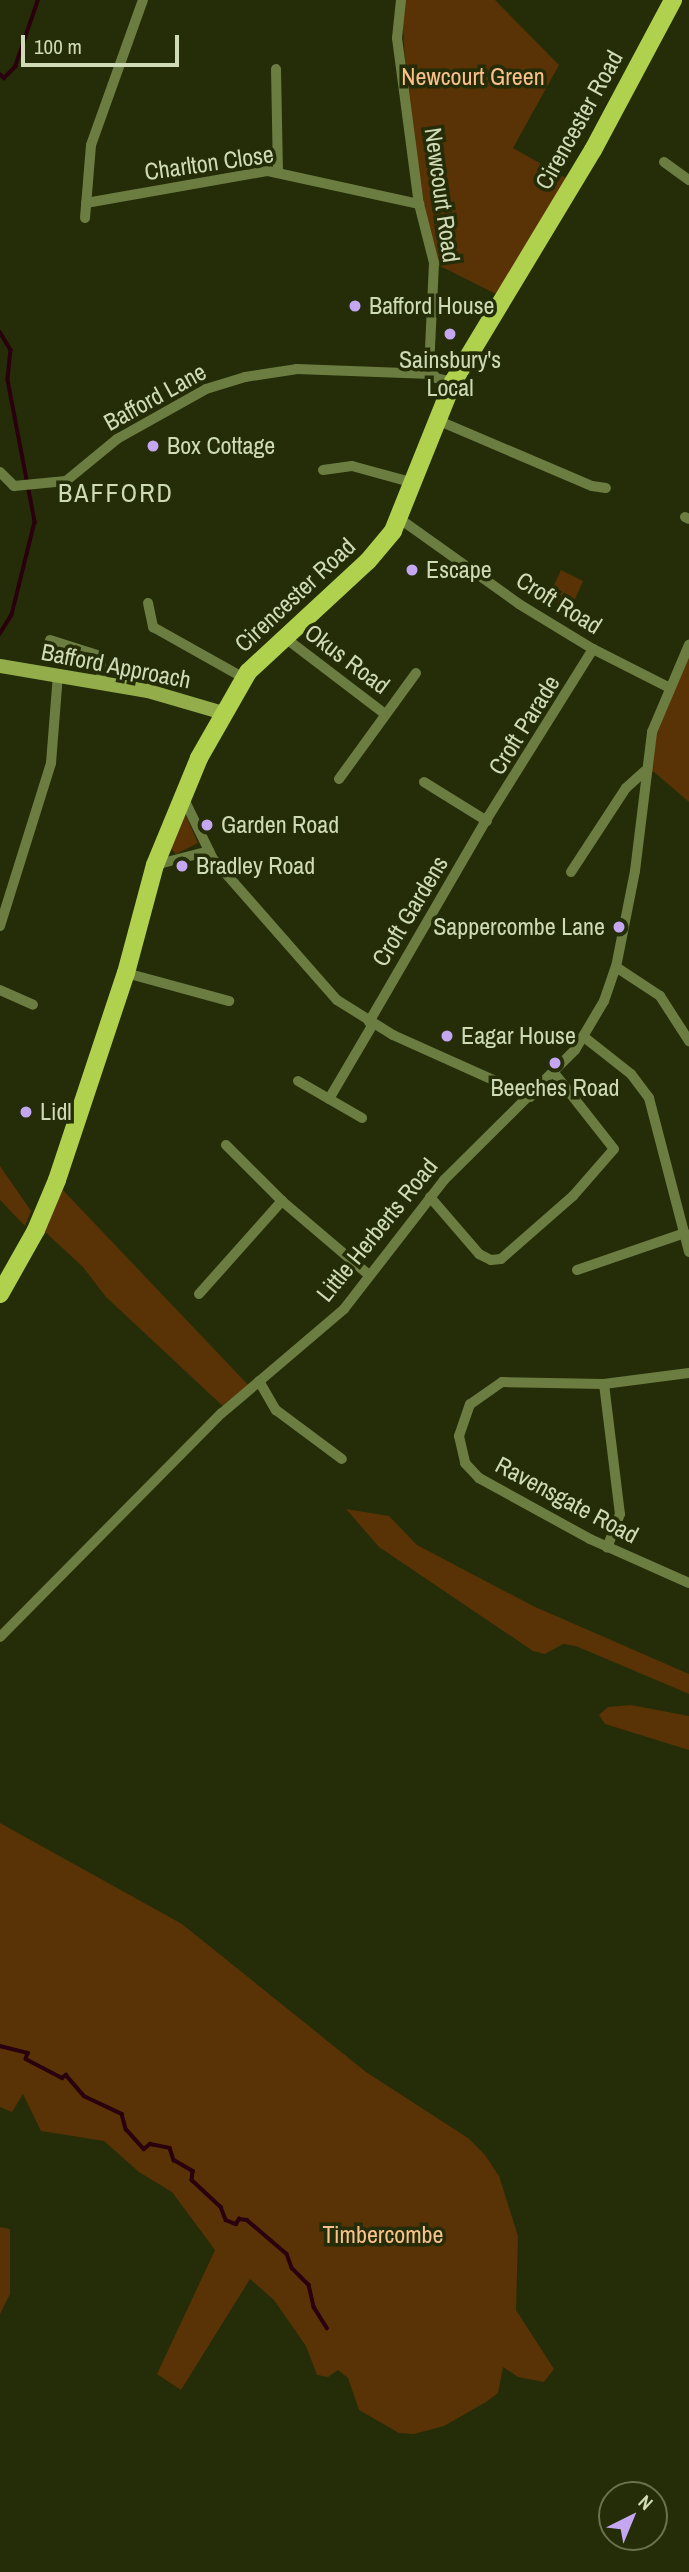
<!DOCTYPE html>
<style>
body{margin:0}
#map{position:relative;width:689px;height:2572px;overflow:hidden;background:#242d07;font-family:"Archivo Narrow",sans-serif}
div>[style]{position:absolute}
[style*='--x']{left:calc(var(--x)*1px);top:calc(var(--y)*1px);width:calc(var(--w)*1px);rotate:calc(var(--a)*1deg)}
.green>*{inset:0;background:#593206}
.stream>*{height:3.5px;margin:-1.75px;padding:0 1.75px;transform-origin:1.75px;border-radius:1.75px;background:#2a000e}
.street>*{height:10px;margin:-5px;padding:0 5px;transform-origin:5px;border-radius:5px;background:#6c7d42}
.secondary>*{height:14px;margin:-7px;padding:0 7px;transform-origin:7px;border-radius:7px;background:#92ad4a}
.primary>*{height:18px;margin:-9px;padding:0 9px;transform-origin:9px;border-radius:9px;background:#afd14e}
.dots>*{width:19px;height:19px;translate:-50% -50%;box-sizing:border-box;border:4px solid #242d07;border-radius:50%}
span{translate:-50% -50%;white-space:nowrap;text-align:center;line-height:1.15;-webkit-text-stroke:7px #242d07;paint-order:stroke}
.park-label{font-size:24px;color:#fbc08c}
.street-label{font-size:24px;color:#cfdbb7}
.poi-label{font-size:24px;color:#cfdbb7}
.left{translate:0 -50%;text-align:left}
.right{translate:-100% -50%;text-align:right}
.neighbourhood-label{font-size:26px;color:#cfdbb7;letter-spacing:2px}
.north{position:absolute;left:598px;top:2481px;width:70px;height:70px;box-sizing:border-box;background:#242d07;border:2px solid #68734d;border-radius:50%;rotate:43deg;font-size:19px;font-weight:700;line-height:28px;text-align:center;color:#cfdbb7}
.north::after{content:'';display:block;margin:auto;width:24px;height:32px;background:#c5a7f1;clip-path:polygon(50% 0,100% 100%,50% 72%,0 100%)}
.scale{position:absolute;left:21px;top:35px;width:158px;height:32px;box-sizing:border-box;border:4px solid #cfdbb7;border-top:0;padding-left:9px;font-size:21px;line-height:24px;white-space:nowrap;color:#cfdbb7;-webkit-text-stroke:5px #242d07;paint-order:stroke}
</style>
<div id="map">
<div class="green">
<div style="clip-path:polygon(401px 0,495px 0,559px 65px,513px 148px,573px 182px,502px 297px,434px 263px,408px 106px)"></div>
<div style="clip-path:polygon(561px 570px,583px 581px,572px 606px,547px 600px)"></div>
<div style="clip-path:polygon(689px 645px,689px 802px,654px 772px,645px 771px,652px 732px)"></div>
<div style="clip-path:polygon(186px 816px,198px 843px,176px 854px,170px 848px,181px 817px)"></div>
<div style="clip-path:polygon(0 1166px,31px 1211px,25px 1226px,0 1200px)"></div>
<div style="clip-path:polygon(59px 1186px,251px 1388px,226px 1409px,106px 1297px,83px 1267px,42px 1229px)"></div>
<div style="clip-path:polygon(346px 1509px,389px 1516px,417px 1545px,533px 1606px,689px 1674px,689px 1694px,576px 1646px,563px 1644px,545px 1654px,533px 1651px,379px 1547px)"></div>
<div style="clip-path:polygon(631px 1705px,689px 1716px,689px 1750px,605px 1724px,599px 1715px,608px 1707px)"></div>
<div style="clip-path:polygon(0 1823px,182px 1924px,366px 2072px,468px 2138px,485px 2155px,499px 2176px,518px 2236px,516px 2310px,554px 2369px,544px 2382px,518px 2377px,503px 2367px,498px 2393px,486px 2402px,444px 2426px,414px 2434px,399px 2433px,359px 2410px,348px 2378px,338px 2370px,328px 2377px,317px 2375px,306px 2346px,274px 2300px,250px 2279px,181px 2390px,157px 2374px,215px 2250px,172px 2192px,139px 2172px,104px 2141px,41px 2131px,23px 2094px,12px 2112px,0 2107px)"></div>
<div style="clip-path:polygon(0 2227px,10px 2229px,10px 2294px,0 2314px)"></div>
</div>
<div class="stream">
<div style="--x:0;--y:74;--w:6;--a:45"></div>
<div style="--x:4;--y:78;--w:16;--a:-45"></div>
<div style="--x:15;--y:67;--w:71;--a:-71.1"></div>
<div style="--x:0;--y:332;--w:21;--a:59"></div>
<div style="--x:11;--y:350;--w:30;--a:96"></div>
<div style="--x:8;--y:380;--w:145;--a:79.2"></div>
<div style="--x:35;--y:522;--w:96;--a:103.9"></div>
<div style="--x:12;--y:615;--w:22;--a:122"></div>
<div style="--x:0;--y:2046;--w:29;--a:14"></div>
<div style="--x:28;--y:2053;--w:6;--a:108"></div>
<div style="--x:26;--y:2059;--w:41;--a:27.8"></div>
<div style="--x:62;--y:2078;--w:5;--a:-37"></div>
<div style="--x:66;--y:2075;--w:28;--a:49"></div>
<div style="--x:84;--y:2096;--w:42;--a:25.3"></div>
<div style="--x:122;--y:2114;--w:16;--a:75"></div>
<div style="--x:126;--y:2129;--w:27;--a:48"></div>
<div style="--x:144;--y:2149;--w:8;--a:-40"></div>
<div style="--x:150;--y:2144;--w:20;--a:11"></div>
<div style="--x:170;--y:2148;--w:13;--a:72"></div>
<div style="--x:174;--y:2160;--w:22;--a:30"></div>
<div style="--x:193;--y:2171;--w:9;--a:96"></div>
<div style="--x:192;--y:2180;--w:40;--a:43"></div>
<div style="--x:221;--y:2207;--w:14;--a:69"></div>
<div style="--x:226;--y:2220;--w:11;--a:22"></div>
<div style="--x:236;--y:2224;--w:6;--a:-59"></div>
<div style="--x:239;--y:2219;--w:8;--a:7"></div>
<div style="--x:247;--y:2220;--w:52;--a:40.4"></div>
<div style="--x:287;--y:2254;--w:15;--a:70"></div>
<div style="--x:292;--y:2268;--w:24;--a:45"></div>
<div style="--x:309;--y:2285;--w:23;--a:77"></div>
<div style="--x:314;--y:2307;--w:25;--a:58"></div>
</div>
<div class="street">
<div style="--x:401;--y:0;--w:38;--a:96"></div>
<div style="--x:397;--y:38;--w:167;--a:82.5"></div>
<div style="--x:419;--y:204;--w:61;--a:75.7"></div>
<div style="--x:434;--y:263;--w:105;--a:92.7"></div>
<div style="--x:429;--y:368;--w:12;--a:55"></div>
<div style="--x:436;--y:378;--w:17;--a:13"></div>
<div style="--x:276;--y:69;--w:103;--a:88.9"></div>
<div style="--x:664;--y:162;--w:31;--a:36"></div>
<div style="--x:86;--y:203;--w:185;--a:-10"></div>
<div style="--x:268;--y:171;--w:155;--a:12.3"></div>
<div style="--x:85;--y:218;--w:73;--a:-85.3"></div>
<div style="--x:91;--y:145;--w:154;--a:-70.3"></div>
<div style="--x:437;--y:420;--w:168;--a:23.1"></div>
<div style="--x:592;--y:486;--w:14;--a:8"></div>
<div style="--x:323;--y:470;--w:29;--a:-8"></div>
<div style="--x:352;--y:466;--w:64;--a:15.3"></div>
<div style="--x:0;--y:472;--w:20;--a:45"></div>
<div style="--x:14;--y:486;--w:52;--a:-5.5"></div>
<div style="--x:66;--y:481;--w:66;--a:-39.5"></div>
<div style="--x:117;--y:439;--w:102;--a:-29.3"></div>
<div style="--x:206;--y:389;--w:41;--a:-17.1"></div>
<div style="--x:245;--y:377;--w:53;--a:-8.7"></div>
<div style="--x:297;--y:369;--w:134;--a:2.1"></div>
<div style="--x:685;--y:517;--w:4;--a:27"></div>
<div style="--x:400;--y:519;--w:146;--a:35.5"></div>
<div style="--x:519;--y:604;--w:87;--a:31.3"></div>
<div style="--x:593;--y:649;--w:84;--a:26.9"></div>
<div style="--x:148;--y:603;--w:25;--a:78"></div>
<div style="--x:153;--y:627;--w:104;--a:29.3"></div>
<div style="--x:284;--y:637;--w:127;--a:37.3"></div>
<div style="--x:50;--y:640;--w:52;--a:17.7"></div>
<div style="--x:100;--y:656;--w:26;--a:86"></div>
<div style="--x:339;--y:779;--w:131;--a:-54"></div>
<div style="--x:424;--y:782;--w:74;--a:31.8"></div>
<div style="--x:182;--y:795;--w:71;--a:64.2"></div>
<div style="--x:213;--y:859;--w:188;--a:48.7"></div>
<div style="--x:337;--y:1000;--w:66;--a:32"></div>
<div style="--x:393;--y:1035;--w:151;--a:24.2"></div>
<div style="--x:155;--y:865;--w:56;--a:-14.5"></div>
<div style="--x:571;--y:872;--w:100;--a:-56.8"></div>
<div style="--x:626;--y:788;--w:25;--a:-42"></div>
<div style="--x:0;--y:926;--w:171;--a:-72.6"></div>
<div style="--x:51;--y:763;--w:88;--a:-85.5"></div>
<div style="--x:616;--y:967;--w:53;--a:33.4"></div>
<div style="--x:660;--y:996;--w:54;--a:57.2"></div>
<div style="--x:126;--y:973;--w:107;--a:15.2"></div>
<div style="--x:0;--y:990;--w:36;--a:24"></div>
<div style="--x:369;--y:1022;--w:237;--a:-59.9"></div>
<div style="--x:488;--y:817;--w:198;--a:-58"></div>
<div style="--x:584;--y:1037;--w:60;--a:38.2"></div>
<div style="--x:631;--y:1074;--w:30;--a:53"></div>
<div style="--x:649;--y:1098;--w:159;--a:75.4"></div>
<div style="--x:298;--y:1081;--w:74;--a:30"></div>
<div style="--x:329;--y:1099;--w:87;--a:-59.6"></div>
<div style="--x:226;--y:1145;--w:79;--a:45"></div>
<div style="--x:282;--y:1201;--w:114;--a:40.4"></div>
<div style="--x:430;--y:1197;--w:75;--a:49.3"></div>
<div style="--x:479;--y:1254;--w:13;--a:27"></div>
<div style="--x:491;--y:1260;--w:10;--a:-6"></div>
<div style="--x:501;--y:1259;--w:96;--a:-41.2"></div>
<div style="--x:573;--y:1196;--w:62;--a:-48.9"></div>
<div style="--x:614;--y:1149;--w:95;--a:-128.2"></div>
<div style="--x:577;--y:1270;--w:114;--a:-18.9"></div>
<div style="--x:199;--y:1294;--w:125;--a:-48.3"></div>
<div style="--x:689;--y:1373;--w:86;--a:172.6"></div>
<div style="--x:604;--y:1384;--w:102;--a:-178.9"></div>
<div style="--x:502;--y:1382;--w:39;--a:145"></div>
<div style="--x:470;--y:1404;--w:34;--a:109"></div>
<div style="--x:459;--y:1436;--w:28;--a:77"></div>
<div style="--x:465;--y:1463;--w:21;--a:47"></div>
<div style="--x:479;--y:1478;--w:127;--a:28.8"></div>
<div style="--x:590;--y:1539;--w:108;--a:24"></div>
<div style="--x:259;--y:1381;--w:34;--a:60"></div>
<div style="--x:276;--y:1410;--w:82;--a:36.6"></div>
<div style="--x:604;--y:1384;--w:131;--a:83"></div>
<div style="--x:620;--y:1514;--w:36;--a:111"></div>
<div style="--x:0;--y:1637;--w:315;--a:-45.3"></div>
<div style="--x:222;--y:1413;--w:160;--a:-40.4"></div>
<div style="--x:344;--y:1309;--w:163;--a:-52.2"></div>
<div style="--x:444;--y:1180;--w:185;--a:-44.8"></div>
<div style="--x:575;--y:1050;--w:57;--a:-59.4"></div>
<div style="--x:604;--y:1001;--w:36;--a:-71"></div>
<div style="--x:616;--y:967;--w:98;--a:-78.8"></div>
<div style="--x:635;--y:871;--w:140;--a:-83"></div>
<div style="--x:652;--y:732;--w:95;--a:-67"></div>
</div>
<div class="secondary">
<div style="--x:0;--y:666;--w:150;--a:9.6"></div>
<div style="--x:148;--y:691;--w:78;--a:16.3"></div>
</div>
<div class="primary">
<div style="--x:0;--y:1294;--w:73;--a:-60.6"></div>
<div style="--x:36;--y:1230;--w:54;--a:-67.2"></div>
<div style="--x:57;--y:1180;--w:218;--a:-71.6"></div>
<div style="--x:126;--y:973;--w:112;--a:-75"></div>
<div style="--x:155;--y:865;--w:116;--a:-67.6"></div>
<div style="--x:199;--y:758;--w:99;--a:-60.3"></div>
<div style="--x:248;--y:672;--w:163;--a:-42.8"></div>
<div style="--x:368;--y:561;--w:39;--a:-50"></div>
<div style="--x:393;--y:531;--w:161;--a:-68.1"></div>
<div style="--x:453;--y:382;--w:271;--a:-58.9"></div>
<div style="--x:593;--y:150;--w:170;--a:-61.9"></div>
</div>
<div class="dots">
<div style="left:355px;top:306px;background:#c5a7f1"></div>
<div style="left:450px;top:334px;background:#c5a7f1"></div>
<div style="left:153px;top:446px;background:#c5a7f1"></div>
<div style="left:412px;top:570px;background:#c5a7f1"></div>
<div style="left:207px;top:825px;background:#c5a7f1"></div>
<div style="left:182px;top:866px;background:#c5a7f1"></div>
<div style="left:619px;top:927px;background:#c5a7f1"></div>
<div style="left:447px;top:1036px;background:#c5a7f1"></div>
<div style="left:555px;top:1063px;background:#c5a7f1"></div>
<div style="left:26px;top:1112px;background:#c5a7f1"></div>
</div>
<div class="park-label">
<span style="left:473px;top:77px">Newcourt Green</span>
<span style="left:383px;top:2235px">Timbercombe</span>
</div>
<div class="street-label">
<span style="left:579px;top:120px;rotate:-61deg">Cirencester Road</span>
<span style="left:209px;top:163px;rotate:-8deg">Charlton Close</span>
<span style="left:442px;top:195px;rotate:82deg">Newcourt Road</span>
<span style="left:155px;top:397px;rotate:-29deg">Bafford Lane</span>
<span style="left:295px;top:595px;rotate:-43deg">Cirencester Road</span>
<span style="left:559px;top:603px;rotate:32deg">Croft Road</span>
<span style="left:347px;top:659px;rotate:37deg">Okus Road</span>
<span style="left:116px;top:666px;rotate:11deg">Bafford Approach</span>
<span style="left:524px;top:725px;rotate:-58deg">Croft Parade</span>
<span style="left:410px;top:911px;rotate:-59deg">Croft Gardens</span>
<span style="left:377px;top:1230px;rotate:-51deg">Little Herberts Road</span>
<span style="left:567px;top:1500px;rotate:28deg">Ravensgate Road</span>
</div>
<div class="poi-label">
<span class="left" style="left:369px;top:306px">Bafford House</span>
<span style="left:450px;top:374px">Sainsbury's<br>Local</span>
<span class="left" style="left:167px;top:446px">Box Cottage</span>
<span class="left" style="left:426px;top:570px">Escape</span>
<span class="left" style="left:221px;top:825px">Garden Road</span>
<span class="left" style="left:196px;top:866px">Bradley Road</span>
<span class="right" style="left:605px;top:927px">Sappercombe Lane</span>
<span class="left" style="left:461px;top:1036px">Eagar House</span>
<span style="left:555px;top:1088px">Beeches Road</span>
<span class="left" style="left:40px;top:1112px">Lidl</span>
</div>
<div class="neighbourhood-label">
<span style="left:116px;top:493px">BAFFORD</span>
</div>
<div class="north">N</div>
<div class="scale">100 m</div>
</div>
